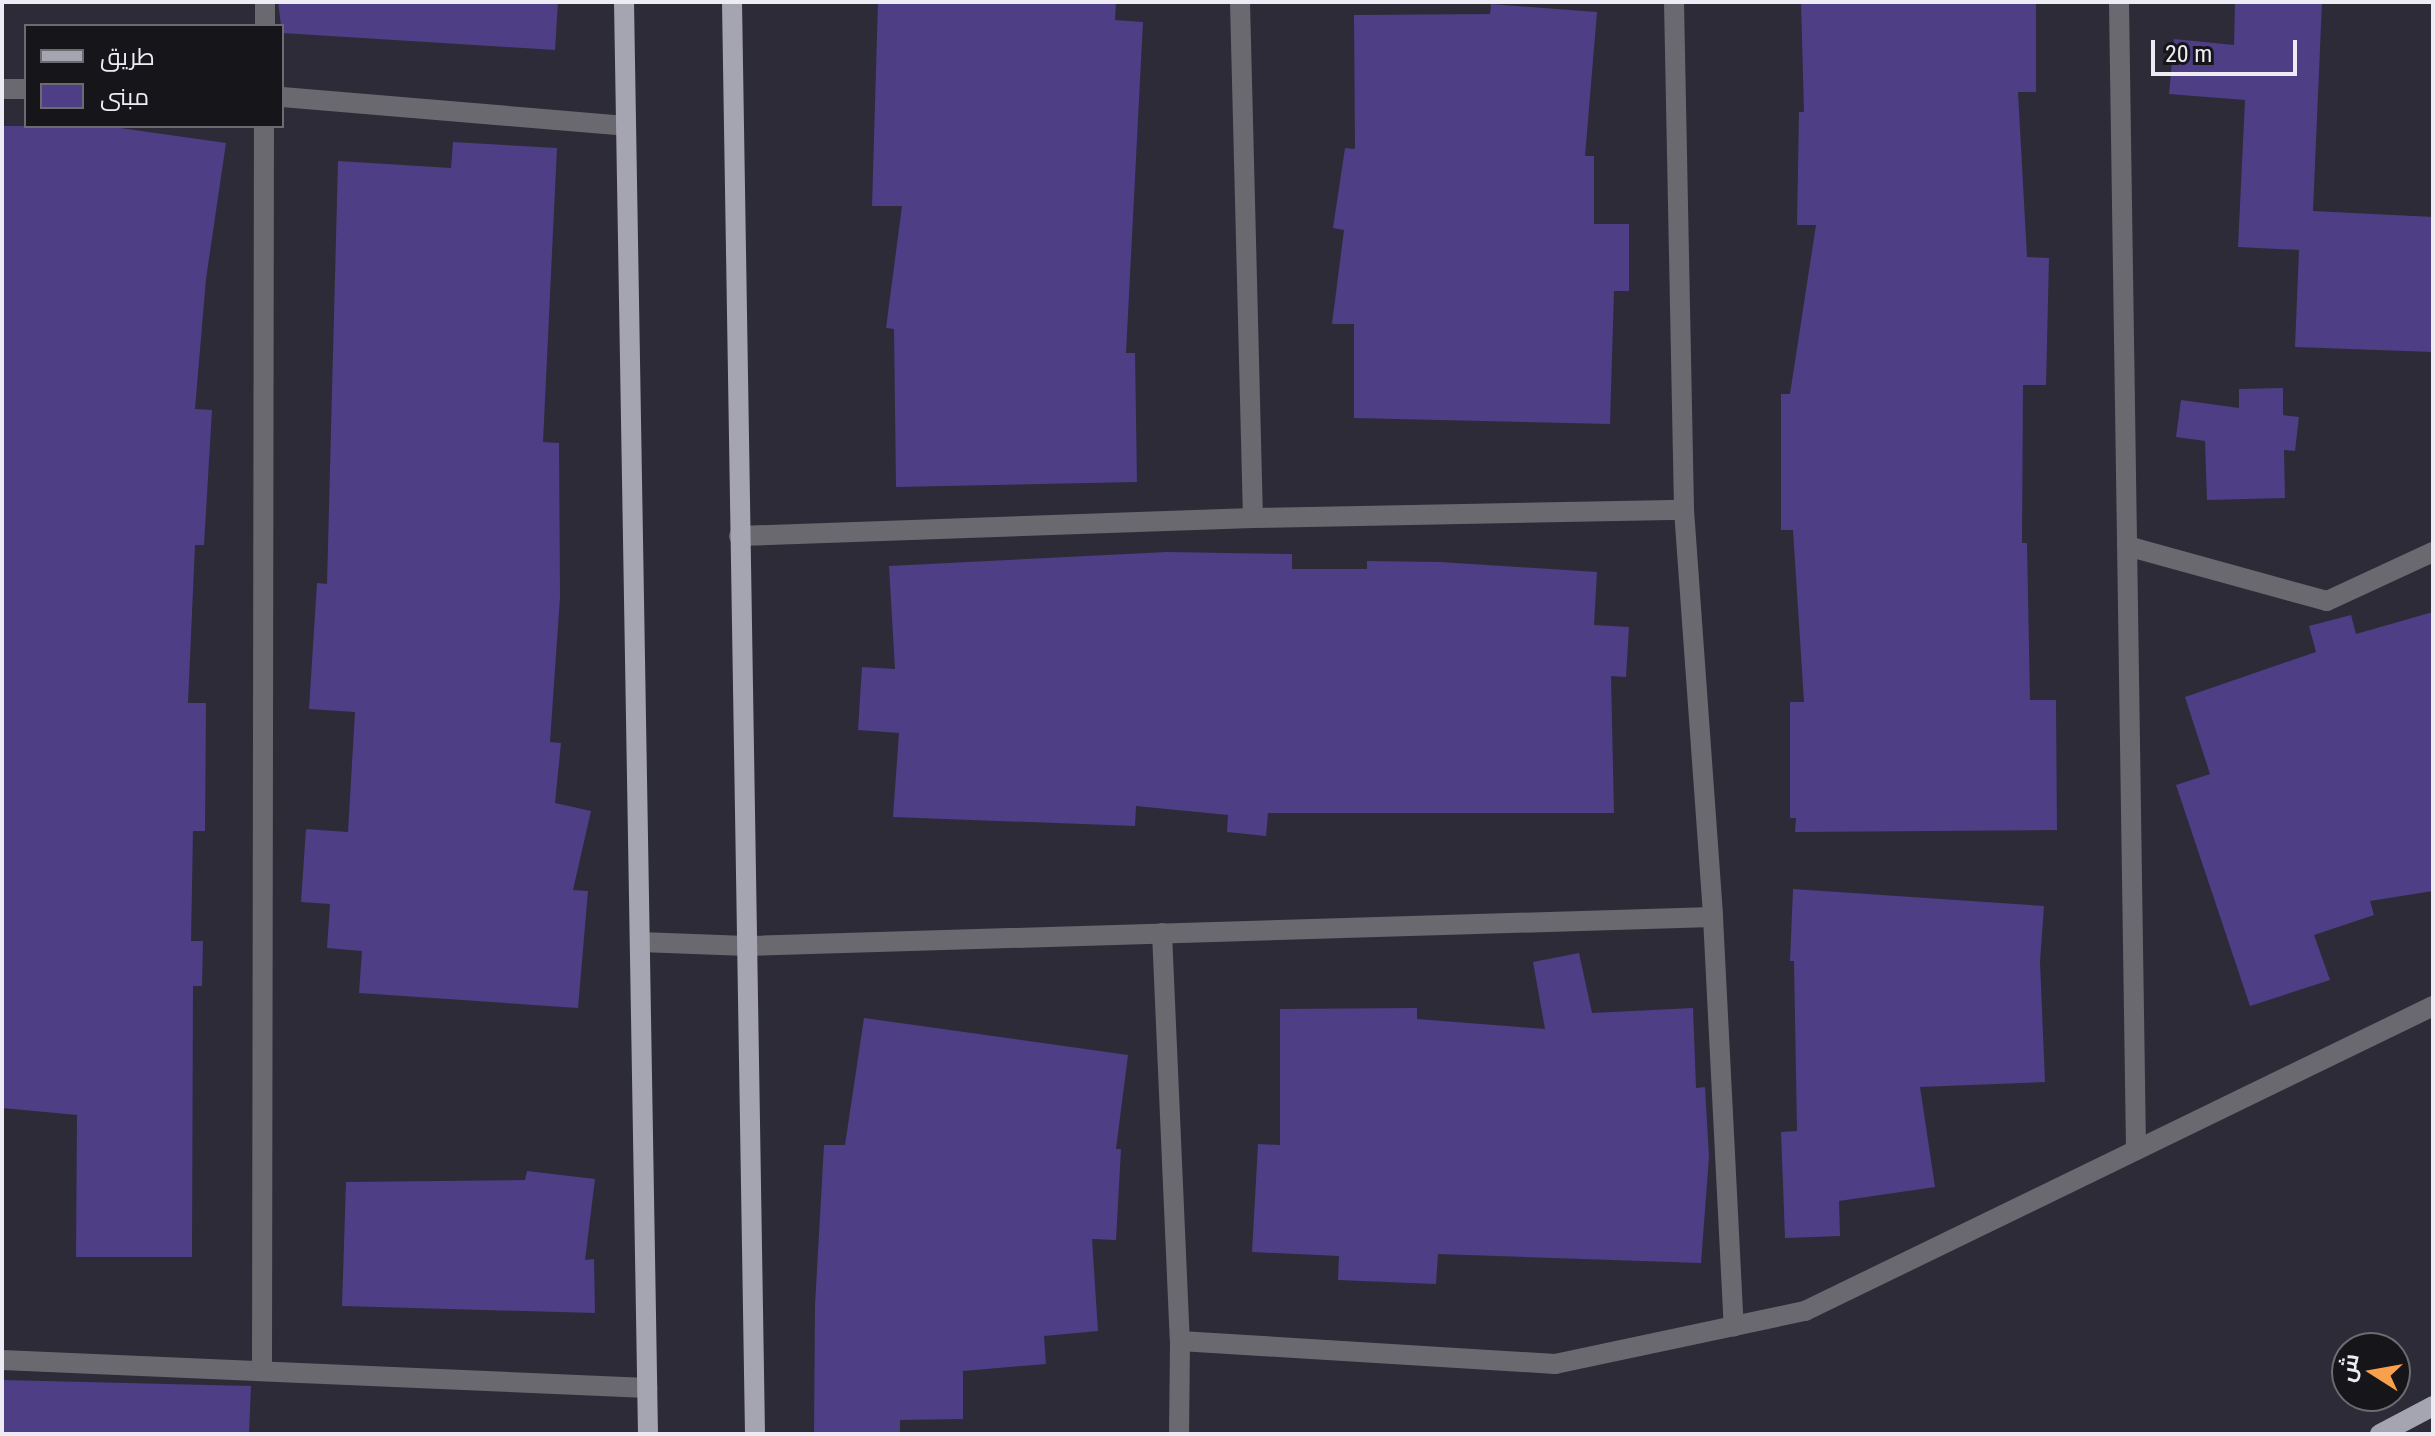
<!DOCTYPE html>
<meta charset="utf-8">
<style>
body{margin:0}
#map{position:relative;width:2435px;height:1436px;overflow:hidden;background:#2d2b38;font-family:"Roboto Condensed",Cairo,sans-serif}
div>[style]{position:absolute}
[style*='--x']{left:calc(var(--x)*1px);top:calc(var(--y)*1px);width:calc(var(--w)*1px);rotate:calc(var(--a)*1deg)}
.building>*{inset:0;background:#4e3e85}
.minor>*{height:20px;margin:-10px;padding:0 10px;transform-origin:10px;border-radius:10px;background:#6a696f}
.major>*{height:20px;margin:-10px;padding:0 10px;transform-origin:10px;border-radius:10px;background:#a5a4b1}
span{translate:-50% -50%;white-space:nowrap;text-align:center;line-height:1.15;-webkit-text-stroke:7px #15151a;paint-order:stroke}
.frame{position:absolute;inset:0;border:4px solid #edecf4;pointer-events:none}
.legend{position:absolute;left:24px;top:24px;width:260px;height:104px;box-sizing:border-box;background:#15151a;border:2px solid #6b6b71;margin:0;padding:10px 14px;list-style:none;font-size:24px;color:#edecf4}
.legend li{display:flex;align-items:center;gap:16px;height:40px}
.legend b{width:40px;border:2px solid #6b6b71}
.north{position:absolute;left:2331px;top:1332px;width:80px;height:80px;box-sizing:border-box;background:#15151a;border:2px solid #6b6b71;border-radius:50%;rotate:281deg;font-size:22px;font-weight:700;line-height:32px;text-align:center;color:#edecf4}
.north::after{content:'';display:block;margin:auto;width:28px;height:36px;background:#f8a04b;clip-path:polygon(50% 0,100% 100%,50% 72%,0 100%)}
.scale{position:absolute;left:2151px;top:40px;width:146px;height:36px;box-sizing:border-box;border:4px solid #edecf4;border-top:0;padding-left:10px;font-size:24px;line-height:28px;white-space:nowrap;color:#edecf4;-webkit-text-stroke:6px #15151a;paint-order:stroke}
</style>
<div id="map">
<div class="building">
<div style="clip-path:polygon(278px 2px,558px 2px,555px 50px,282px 33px)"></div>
<div style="clip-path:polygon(878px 2px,1116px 2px,1115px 20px,1143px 22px,1126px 353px,1135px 353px,1137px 482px,896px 487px,894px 329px,886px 328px,902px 206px,872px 206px)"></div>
<div style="clip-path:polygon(1801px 2px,2036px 2px,2036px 92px,2018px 92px,2027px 257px,2049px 258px,2046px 385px,2023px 385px,2022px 543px,2027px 543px,2030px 700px,2056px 700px,2057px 830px,1795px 832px,1796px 818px,1790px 818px,1790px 702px,1804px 702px,1793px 530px,1781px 530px,1781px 394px,1790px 394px,1816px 225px,1797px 225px,1799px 112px,1804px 112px)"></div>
<div style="clip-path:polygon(2235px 2px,2322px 2px,2313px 211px,2433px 217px,2433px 352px,2295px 347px,2299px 250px,2238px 247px,2245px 100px,2169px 94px,2174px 39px,2234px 45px)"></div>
<div style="clip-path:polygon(1491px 4px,1597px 12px,1585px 156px,1594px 156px,1594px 224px,1629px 224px,1629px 291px,1614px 291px,1610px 424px,1354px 418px,1354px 324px,1332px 324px,1344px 230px,1333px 228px,1345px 148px,1355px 149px,1354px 15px,1490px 14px)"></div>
<div style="clip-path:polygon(2px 126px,106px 126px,226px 143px,206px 279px,195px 409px,212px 410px,204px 545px,195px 545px,188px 703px,206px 703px,205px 831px,193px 831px,191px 941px,203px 941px,202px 986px,193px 986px,192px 1257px,76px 1257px,77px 1115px,2px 1108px)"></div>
<div style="clip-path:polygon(453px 142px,557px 148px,543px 442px,559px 443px,560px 597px,550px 742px,561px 743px,555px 803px,591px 811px,573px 890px,588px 891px,578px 1008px,359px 993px,362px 951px,327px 948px,330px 904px,301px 902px,306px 829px,348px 832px,355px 712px,309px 709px,317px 583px,327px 584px,338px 161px,451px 168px)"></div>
<div style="clip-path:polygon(2283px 388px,2283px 415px,2299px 417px,2295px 451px,2284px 450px,2285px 498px,2207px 500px,2205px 441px,2176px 437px,2181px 400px,2239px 408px,2239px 389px)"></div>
<div style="clip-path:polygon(1167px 552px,1292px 554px,1292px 569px,1367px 569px,1367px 561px,1440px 562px,1597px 572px,1594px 625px,1629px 627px,1626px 677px,1611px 676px,1614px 813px,1268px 813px,1266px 836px,1227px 832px,1228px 815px,1136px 806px,1135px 826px,893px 817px,899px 733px,858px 730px,862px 667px,895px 669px,889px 566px)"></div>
<div style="clip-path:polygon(2433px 612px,2433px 891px,2370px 901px,2374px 915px,2314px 935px,2330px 980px,2250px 1006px,2176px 785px,2210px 774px,2185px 697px,2316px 652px,2309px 626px,2351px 615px,2356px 634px)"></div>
<div style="clip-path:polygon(1793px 889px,2044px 906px,2040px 962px,2045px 1082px,1920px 1087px,1935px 1187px,1839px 1201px,1840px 1236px,1785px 1238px,1781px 1132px,1797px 1131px,1794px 961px,1790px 961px)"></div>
<div style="clip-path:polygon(1579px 953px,1592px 1013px,1693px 1008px,1696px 1088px,1705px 1087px,1709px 1157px,1701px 1263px,1438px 1254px,1436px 1284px,1338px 1280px,1339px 1256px,1252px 1252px,1258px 1144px,1280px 1145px,1280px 1009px,1417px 1008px,1417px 1019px,1545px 1029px,1533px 962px)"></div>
<div style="clip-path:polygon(864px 1018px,1128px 1055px,1116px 1149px,1121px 1149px,1116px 1240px,1092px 1239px,1098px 1331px,1044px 1336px,1046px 1364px,963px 1371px,963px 1419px,900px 1420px,900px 1434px,814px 1434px,815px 1305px,824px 1145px,845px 1145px)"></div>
<div style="clip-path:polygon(527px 1171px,595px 1179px,585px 1260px,594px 1259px,595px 1313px,342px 1306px,346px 1182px,525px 1180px)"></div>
<div style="clip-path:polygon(2px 1380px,251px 1386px,249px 1434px,2px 1434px)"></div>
</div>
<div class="minor">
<div style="--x:1240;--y:2;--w:516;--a:88.56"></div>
<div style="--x:1253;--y:518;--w:431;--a:-1.1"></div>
<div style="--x:1674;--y:2;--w:508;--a:88.87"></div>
<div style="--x:1684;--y:510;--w:408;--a:85.9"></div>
<div style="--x:1713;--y:917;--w:410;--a:87.1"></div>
<div style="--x:2119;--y:2;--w:1148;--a:89.15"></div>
<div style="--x:265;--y:26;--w:24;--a:-90"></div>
<div style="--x:2;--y:89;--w:24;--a:0"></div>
<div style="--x:282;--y:97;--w:345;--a:4.8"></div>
<div style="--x:739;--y:536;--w:514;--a:-2.01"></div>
<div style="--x:2127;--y:546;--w:207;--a:15.4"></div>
<div style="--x:2327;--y:601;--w:117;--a:-24.8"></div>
<div style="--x:1162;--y:933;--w:408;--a:87.5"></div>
<div style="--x:1180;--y:1341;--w:93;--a:90.6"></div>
<div style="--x:640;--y:942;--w:107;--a:2.1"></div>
<div style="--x:747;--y:946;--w:966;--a:-1.72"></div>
<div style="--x:1180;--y:1341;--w:376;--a:3.5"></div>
<div style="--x:1555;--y:1364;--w:256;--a:-12"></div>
<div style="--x:1805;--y:1311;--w:698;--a:-25.9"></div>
<div style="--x:2;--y:1360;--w:646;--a:2.49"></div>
<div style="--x:262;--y:1371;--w:1245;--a:-89.91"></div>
</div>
<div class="major">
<div style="--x:624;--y:2;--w:1432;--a:89.04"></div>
<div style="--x:732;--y:2;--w:1432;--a:89.08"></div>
<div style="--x:2380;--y:1434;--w:60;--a:-27.8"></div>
</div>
<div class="frame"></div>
<ul class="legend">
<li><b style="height:10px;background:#a5a4b1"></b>طريق</li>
<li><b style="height:22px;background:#4e3e85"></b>مبنى</li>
</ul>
<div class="north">ش</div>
<div class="scale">20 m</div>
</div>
